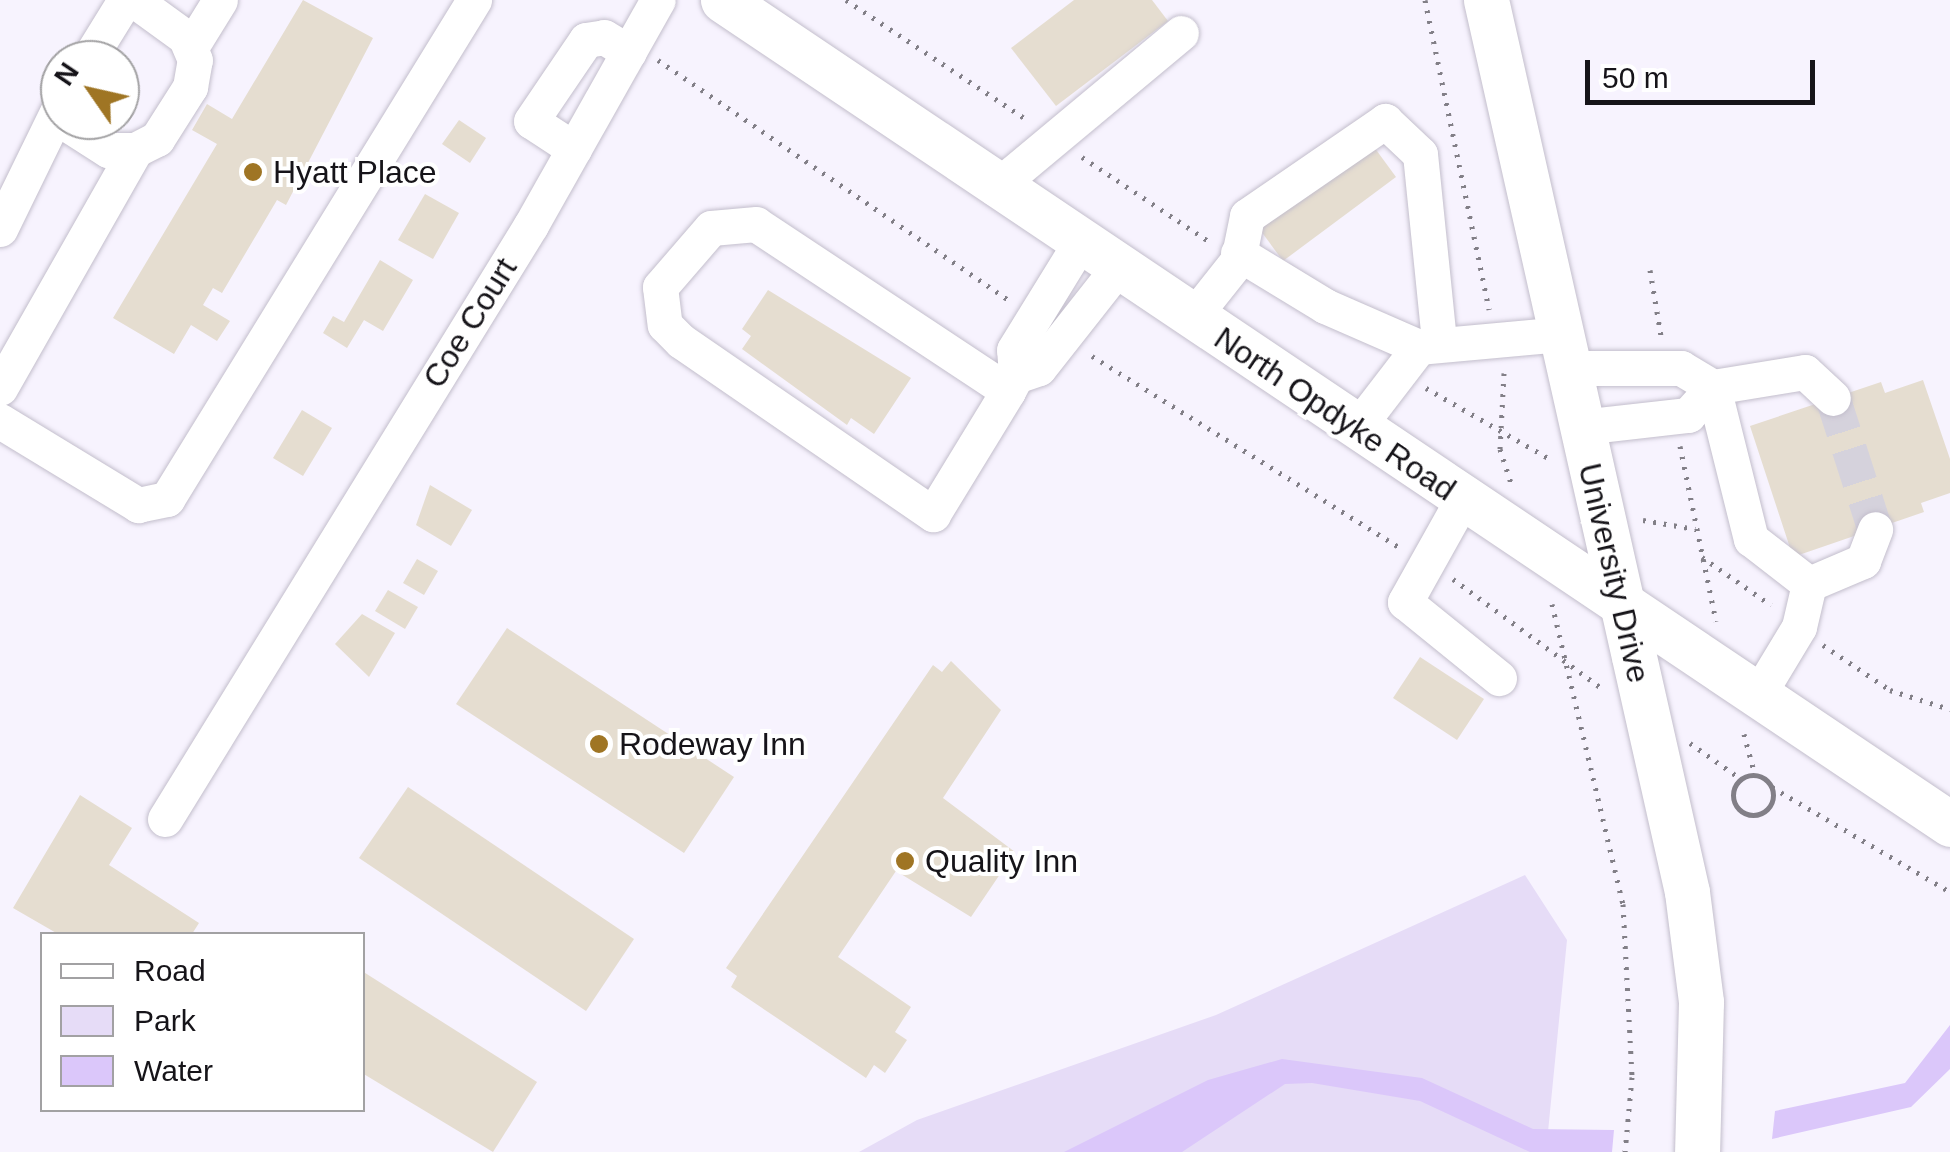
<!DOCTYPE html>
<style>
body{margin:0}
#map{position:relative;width:1950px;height:1152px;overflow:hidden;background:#f7f3fe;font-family:Arial,sans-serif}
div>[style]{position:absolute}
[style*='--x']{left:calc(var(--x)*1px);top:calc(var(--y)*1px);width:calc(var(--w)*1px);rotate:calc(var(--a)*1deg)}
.green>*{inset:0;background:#e6dcf7}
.water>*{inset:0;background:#dbc7fa}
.building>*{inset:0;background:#e5ddd0}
.minor-tunnel>*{height:35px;margin-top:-17.5px;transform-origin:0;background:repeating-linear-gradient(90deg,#d5d2dc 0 35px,transparent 0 53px)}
.path>*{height:5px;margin-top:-2.5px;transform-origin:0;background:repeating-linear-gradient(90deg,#827f87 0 2.5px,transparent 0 10.5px)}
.path>.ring{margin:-2.5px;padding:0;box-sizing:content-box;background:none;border:5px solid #827f87;border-radius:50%}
.roads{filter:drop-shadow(0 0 2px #c3becc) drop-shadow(0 0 2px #c3becc)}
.minor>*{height:35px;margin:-17.5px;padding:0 17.5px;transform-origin:17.5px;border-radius:17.5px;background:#fff}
.major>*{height:45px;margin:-22.5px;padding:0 22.5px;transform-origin:22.5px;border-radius:22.5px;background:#fff}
.dots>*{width:28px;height:28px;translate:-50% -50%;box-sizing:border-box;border:5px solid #fff;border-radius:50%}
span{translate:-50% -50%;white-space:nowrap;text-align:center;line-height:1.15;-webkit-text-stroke:8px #fff;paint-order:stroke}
.poi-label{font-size:32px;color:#161419}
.left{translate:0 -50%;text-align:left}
.street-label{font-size:32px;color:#161419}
.legend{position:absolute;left:40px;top:932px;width:325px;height:180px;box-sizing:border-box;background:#fff;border:2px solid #a2a1a3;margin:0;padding:12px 18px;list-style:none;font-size:30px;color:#161419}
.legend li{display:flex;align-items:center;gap:20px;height:50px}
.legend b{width:50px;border:2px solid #a2a1a3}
.north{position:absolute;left:40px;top:40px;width:100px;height:100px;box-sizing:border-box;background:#fff;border:2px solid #a2a1a3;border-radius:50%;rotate:304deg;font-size:28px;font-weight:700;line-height:40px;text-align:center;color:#161419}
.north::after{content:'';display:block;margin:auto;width:35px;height:45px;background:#9f7524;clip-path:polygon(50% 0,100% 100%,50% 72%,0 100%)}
.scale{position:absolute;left:1585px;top:60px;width:230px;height:45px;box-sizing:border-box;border:5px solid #161419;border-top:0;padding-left:12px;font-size:30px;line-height:35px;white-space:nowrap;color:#161419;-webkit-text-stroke:8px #fff;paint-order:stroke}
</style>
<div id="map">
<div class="green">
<div style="clip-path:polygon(1525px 875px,1567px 940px,1546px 1152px,859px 1152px,917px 1120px,1216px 1015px)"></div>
</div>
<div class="water">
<div style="clip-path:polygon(1950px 1025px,1950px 1069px,1911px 1107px,1772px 1139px,1775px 1111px,1905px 1083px)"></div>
<div style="clip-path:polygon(1282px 1059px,1422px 1078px,1533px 1129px,1614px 1130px,1612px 1152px,1530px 1152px,1420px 1101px,1312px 1083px,1285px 1084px,1182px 1152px,1064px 1152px,1208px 1080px)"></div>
</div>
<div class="building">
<div style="clip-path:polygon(303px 0,373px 38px,286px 205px,277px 200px,222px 293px,213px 288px,203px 305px,230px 321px,217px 341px,191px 325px,174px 354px,113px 318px,217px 144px,192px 130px,207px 104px,232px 119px)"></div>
<div style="clip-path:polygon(1074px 0,1152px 0,1168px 21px,1056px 106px,1011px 48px)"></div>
<div style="clip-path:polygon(459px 120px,486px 138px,470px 163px,442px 144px)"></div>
<div style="clip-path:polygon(1366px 136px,1396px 177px,1283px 261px,1252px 219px)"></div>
<div style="clip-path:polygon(425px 194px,459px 213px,433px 259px,398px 240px)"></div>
<div style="clip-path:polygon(380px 260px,413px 280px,383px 331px,364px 320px,347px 348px,323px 333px,333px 316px,344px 322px)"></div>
<div style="clip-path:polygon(768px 290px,911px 378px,874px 434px,851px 418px,847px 425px,742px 349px,751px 336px,742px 329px)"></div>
<div style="clip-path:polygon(1923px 380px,1950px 459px,1950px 493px,1921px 503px,1924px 512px,1793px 557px,1750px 426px,1881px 382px,1885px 393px)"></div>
<div style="clip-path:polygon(302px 410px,332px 428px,303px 476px,273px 458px)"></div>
<div style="clip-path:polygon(430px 485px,472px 510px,451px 546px,416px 525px)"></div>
<div style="clip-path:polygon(417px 559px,438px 571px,424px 595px,403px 583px)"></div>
<div style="clip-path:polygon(388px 590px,418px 607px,405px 629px,375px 611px)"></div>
<div style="clip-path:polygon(362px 614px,395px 633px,369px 677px,335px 644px)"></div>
<div style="clip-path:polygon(507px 628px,734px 777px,684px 853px,456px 704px)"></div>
<div style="clip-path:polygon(1420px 657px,1484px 699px,1457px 740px,1393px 698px)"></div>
<div style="clip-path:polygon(951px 661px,1001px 710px,943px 798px,1015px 852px,971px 917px,896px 871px,838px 957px,911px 1007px,895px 1032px,907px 1040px,885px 1073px,874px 1065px,866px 1078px,731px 987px,737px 976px,726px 968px,933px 665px,942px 672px)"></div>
<div style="clip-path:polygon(408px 787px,634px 939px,586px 1011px,359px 858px)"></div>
<div style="clip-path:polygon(80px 795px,132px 828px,109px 865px,199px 923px,192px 934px,58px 934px,13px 908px)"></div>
<div style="clip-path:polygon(362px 971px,537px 1082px,493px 1152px,362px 1073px)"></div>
</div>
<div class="minor-tunnel">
<div style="--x:1833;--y:398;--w:138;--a:72.2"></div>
</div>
<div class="path">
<div style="--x:846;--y:0;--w:217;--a:33.5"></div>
<div style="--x:1425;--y:0;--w:316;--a:78.3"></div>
<div style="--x:658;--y:60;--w:424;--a:34.4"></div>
<div style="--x:1082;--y:157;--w:154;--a:33.6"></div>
<div style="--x:1650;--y:270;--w:67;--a:80.5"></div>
<div style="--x:1092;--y:356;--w:363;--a:31.9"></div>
<div style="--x:1504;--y:373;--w:76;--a:93"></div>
<div style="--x:1500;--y:449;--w:38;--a:72"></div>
<div style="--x:1426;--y:388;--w:143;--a:29.8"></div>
<div style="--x:1680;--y:446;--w:179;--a:78.4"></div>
<div style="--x:1643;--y:520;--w:53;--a:9.8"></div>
<div style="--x:1702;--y:557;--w:84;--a:34.8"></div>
<div style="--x:1453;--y:579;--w:187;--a:36.3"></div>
<div style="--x:1552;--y:604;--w:308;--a:76.7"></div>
<div style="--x:1623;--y:904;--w:173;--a:87"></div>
<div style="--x:1632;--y:1077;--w:75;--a:95.3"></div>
<div style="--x:1823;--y:645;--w:81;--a:33.9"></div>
<div style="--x:1890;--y:690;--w:63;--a:17.6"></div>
<div style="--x:1744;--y:734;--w:42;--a:75"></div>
<div style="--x:1690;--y:743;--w:62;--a:35.2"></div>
<div class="ring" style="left:1733px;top:775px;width:35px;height:35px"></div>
<div style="--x:1772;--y:787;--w:207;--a:30.5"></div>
</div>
<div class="roads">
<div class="minor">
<div style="--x:191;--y:47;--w:55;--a:-58.3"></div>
<div style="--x:88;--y:60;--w:70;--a:-58.3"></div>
<div style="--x:61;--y:120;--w:56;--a:32.6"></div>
<div style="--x:108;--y:150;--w:27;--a:0"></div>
<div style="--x:135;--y:150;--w:25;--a:-27"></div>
<div style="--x:157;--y:139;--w:62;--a:-57.6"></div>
<div style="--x:190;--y:87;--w:27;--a:-80"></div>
<div style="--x:195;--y:60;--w:25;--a:-113"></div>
<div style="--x:185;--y:37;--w:63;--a:-144"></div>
<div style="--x:574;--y:149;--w:51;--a:-146.9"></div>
<div style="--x:531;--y:121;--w:98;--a:-55.8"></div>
<div style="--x:586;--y:40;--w:18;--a:-9"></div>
<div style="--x:604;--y:37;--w:29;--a:31"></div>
<div style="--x:995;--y:188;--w:242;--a:-39.8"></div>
<div style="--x:0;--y:229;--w:137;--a:-64"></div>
<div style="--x:1238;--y:253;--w:102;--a:31.3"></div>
<div style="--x:1325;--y:306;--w:103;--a:23.6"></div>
<div style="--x:1192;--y:318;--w:74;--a:-51.6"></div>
<div style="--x:1238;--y:260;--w:45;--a:-78.4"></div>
<div style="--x:1247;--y:216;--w:168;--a:-34.5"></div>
<div style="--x:1385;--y:121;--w:48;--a:43.3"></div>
<div style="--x:1420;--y:154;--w:188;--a:84.2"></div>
<div style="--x:1568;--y:368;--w:113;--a:0"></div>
<div style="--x:1681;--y:368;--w:37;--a:31"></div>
<div style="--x:1713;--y:387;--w:93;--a:-9.3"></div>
<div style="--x:1805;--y:372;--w:38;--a:43"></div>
<div style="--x:1016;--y:376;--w:24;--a:-19"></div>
<div style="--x:1039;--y:368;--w:125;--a:-51.8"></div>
<div style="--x:0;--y:388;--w:274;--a:-60.4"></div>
<div style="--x:1008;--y:391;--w:302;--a:-146.5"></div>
<div style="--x:756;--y:224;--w:45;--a:174.9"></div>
<div style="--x:711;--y:228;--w:78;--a:130.8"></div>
<div style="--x:660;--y:287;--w:38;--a:83"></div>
<div style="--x:665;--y:325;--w:23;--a:45"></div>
<div style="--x:681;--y:341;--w:306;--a:34.5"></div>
<div style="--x:933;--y:514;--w:144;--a:-58.6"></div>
<div style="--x:1008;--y:391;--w:17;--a:-62"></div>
<div style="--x:1016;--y:376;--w:26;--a:-94"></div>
<div style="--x:1014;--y:350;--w:122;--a:-58.4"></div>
<div style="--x:0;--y:421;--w:162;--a:31.3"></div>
<div style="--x:138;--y:505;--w:30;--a:-12"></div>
<div style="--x:167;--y:499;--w:586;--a:-58.4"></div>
<div style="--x:1581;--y:427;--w:108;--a:-6.4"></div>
<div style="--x:1688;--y:415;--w:38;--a:-48"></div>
<div style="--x:1713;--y:387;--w:157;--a:76"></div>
<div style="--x:1751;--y:539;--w:73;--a:37.8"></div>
<div style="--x:1809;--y:584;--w:44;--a:103.1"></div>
<div style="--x:1799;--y:627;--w:79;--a:121.1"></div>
<div style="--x:1356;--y:429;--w:103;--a:-52.5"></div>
<div style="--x:1419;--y:347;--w:144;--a:-5.2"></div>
<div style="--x:1462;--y:500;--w:117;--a:119.2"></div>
<div style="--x:1405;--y:602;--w:121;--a:39"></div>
<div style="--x:1809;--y:584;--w:59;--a:-23.1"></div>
<div style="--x:1863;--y:561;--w:34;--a:-69"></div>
<div style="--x:165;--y:819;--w:698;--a:-58.36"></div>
<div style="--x:531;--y:225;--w:258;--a:-60.6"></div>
</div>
<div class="major">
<div style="--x:723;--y:0;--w:1478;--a:33.88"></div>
<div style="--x:1486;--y:0;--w:914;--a:77.3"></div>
<div style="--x:1687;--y:892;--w:111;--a:82.7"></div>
<div style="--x:1701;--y:1002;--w:150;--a:91.5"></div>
</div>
</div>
<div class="dots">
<div style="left:253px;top:172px;background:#9f7524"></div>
<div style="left:599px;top:744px;background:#9f7524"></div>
<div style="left:905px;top:861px;background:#9f7524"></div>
</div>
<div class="poi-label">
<span class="left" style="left:273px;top:172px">Hyatt Place</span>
<span class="left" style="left:619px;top:744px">Rodeway Inn</span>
<span class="left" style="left:925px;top:861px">Quality Inn</span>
</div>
<div class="street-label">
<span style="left:470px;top:323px;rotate:-58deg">Coe Court</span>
<span style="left:1335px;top:414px;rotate:34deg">North Opdyke Road</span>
<span style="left:1614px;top:573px;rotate:77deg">University Drive</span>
</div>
<ul class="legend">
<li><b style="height:12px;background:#fff"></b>Road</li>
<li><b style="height:28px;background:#e6dcf7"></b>Park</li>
<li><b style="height:28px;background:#dbc7fa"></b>Water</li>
</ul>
<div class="north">N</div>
<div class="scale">50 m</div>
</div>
